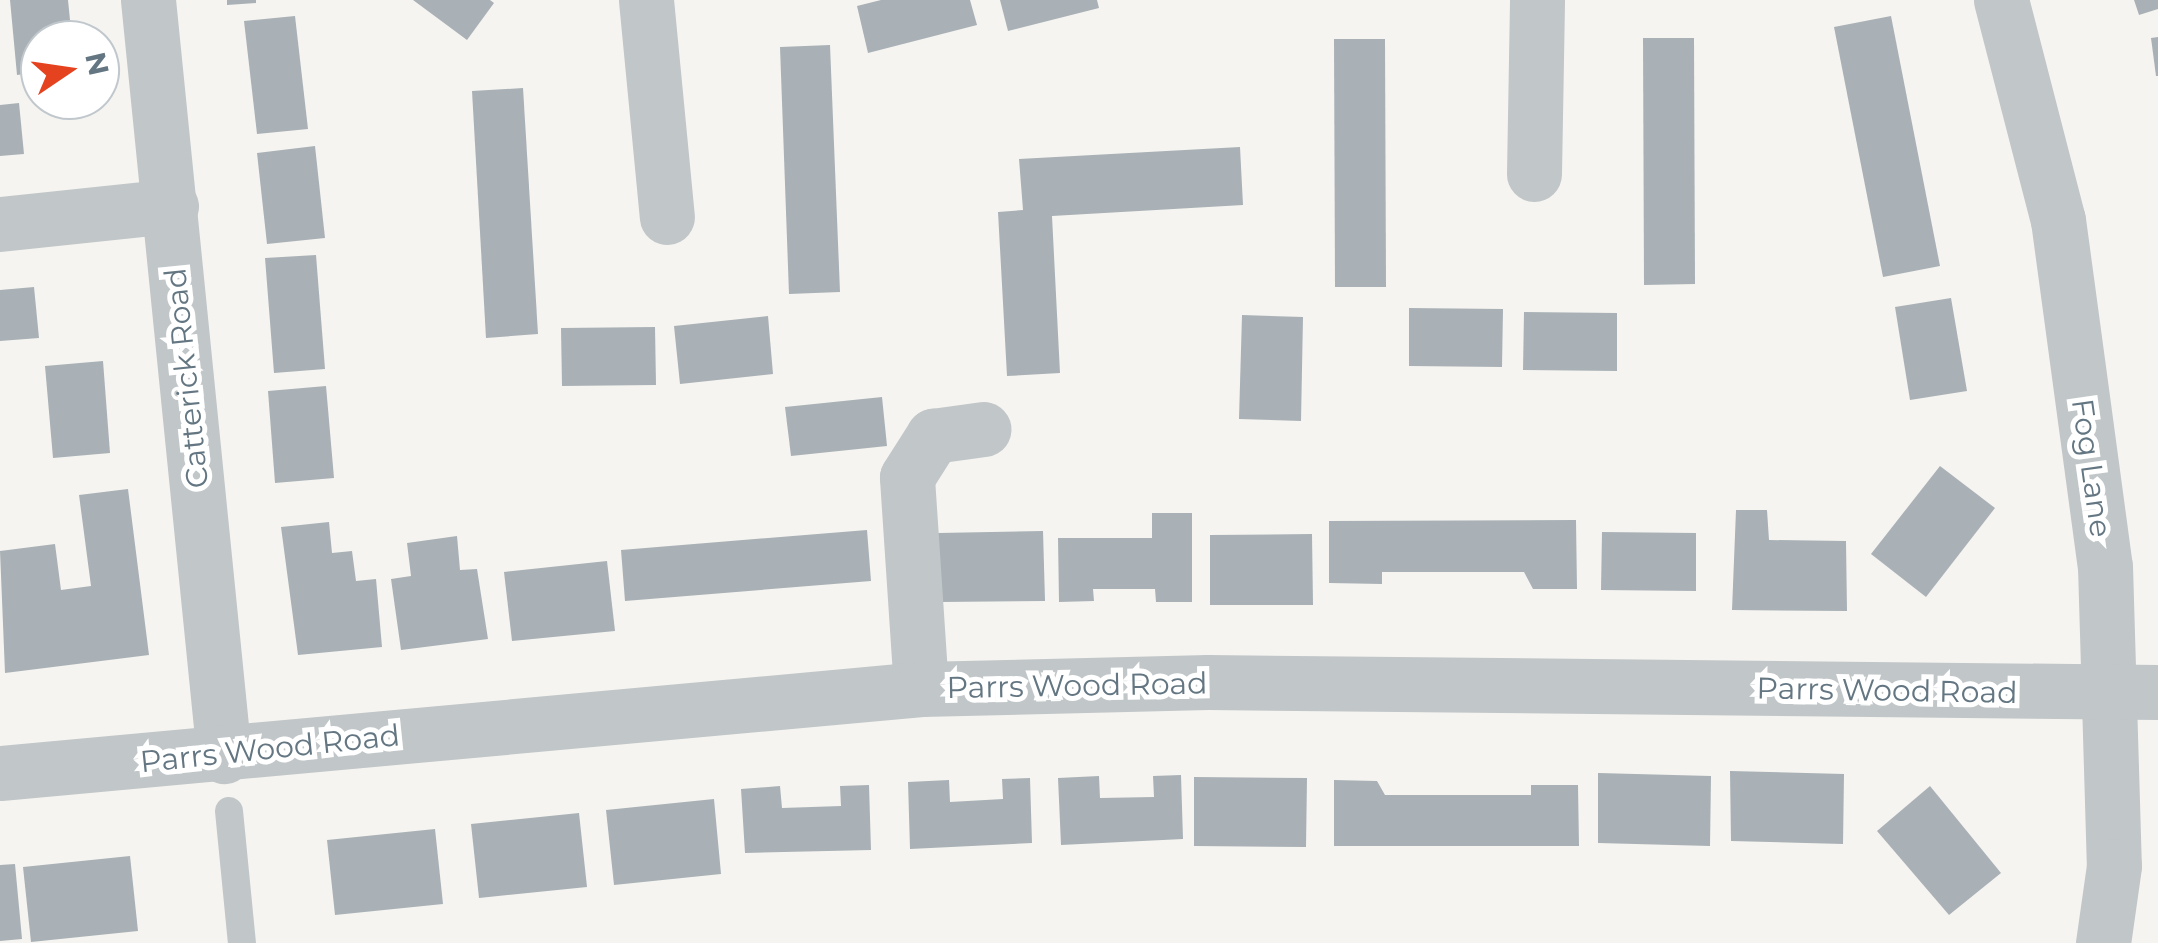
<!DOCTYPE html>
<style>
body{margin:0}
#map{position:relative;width:2158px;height:943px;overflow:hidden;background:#f5f4f0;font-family:Montserrat,sans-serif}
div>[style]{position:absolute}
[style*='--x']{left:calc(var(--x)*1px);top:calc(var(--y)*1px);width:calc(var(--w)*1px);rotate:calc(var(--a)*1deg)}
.building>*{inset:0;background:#a9b1b6}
.service>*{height:28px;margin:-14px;padding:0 14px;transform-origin:14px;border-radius:14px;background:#c1c6c8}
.minor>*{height:55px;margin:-27.5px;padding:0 27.5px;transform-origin:27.5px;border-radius:27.5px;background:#c1c6c8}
.tertiary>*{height:55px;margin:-27.5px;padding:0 27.5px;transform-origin:27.5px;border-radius:27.5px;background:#c1c6c8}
span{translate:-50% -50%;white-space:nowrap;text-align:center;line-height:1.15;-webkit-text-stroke:10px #fff;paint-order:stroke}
.street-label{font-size:30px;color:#637682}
.north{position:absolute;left:20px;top:20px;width:100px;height:100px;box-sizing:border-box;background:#fff;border:2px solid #c1c8cd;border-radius:50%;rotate:77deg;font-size:28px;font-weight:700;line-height:40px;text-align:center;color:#637682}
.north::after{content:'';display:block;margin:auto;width:35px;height:45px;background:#e54320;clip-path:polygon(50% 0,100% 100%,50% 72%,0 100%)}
</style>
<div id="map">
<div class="building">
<div style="clip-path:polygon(10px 0,68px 0,72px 40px,40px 40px,40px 72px,17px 75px)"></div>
<div style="clip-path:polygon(227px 0,256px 0,256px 3px,227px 5px)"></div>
<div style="clip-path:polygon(413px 0,490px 0,494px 3px,467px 40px)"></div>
<div style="clip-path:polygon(881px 0,970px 0,977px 25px,868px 53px,857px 6px)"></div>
<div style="clip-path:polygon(1000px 0,1097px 0,1099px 8px,1008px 31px)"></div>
<div style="clip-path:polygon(2134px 0,2158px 0,2158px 9px,2139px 15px)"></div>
<div style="clip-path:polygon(295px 16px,308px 129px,257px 134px,244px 21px)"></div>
<div style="clip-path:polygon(1891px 16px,1940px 266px,1883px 277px,1834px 27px)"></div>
<div style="clip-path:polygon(2158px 37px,2158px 76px,2156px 76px,2151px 38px)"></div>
<div style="clip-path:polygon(1643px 38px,1694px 38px,1695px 284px,1644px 285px)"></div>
<div style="clip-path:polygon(1334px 39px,1385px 39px,1386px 287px,1335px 287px)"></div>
<div style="clip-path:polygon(830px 45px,840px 292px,789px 294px,780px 47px)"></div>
<div style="clip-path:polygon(523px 88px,538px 334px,486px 338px,472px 91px)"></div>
<div style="clip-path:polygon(19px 103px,24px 154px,0 156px,0 105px)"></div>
<div style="clip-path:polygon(315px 146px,325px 238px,267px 244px,257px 153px)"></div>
<div style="clip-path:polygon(1240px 147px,1243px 205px,1052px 216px,1060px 373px,1007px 376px,998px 212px,1023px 210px,1019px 159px)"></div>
<div style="clip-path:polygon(316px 255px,325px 369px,274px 373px,265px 258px)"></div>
<div style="clip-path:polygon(34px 287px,39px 338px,0 341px,0 290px)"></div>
<div style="clip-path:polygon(1951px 298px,1967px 391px,1910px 400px,1895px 307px)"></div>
<div style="clip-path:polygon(1409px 308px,1503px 309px,1502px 367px,1409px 366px)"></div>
<div style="clip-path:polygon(1524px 312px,1617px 313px,1617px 371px,1523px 370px)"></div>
<div style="clip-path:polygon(1242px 315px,1303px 317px,1301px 421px,1239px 419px)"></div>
<div style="clip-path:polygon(768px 316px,773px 374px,680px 384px,674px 326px)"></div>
<div style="clip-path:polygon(655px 327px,656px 385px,562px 386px,561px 328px)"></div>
<div style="clip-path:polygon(103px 361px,110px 453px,53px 458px,45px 366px)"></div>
<div style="clip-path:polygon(326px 386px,334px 478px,275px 483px,268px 391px)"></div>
<div style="clip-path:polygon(882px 397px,887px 446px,791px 456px,785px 407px)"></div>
<div style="clip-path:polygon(1940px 466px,1995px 508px,1926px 597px,1871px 554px)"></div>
<div style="clip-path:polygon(128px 489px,149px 655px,5px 673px,0 551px,55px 544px,61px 590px,91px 586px,79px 495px)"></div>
<div style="clip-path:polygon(1736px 510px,1767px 510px,1769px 540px,1846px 541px,1847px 611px,1732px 610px)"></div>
<div style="clip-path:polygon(1152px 513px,1192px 513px,1192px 602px,1156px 602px,1155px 589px,1093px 589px,1094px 601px,1059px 602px,1058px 538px,1152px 538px)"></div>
<div style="clip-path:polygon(1576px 520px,1577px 589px,1533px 589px,1524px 572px,1382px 572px,1382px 584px,1329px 583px,1329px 521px)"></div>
<div style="clip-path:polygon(329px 522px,332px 553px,352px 551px,356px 581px,376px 579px,382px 647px,298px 655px,281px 527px)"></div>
<div style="clip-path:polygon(867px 530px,871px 581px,625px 601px,621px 550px)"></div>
<div style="clip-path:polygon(1043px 531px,1045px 601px,940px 602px,938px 533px)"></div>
<div style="clip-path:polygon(1602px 532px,1696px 533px,1696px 591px,1601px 590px)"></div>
<div style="clip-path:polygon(1312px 534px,1313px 605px,1210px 605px,1210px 535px)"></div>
<div style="clip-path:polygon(457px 536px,460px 570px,477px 569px,488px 639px,401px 650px,391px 579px,411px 576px,407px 543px)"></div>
<div style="clip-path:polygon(607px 561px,615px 631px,512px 641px,504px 572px)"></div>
<div style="clip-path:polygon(1730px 771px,1844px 774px,1843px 844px,1731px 841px)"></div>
<div style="clip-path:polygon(1598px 773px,1711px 776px,1710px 846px,1598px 843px)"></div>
<div style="clip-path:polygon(1181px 775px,1183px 839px,1061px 845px,1058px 778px,1099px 776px,1100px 798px,1154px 797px,1153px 776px)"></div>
<div style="clip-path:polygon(1194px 777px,1307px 778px,1306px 847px,1194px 846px)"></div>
<div style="clip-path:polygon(1030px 778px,1032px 843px,910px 849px,908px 782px,949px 780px,950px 802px,1003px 799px,1002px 779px)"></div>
<div style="clip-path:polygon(1334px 780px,1377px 781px,1385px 795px,1531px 795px,1531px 785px,1578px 785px,1579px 846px,1334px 846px)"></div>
<div style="clip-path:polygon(869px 785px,871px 850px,745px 853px,741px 789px,780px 786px,782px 808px,841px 806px,840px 786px)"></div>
<div style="clip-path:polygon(1930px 786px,2001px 873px,1949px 915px,1877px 831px)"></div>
<div style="clip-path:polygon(714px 799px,721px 874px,614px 885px,606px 810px)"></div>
<div style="clip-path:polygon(579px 813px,587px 887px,479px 898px,471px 824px)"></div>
<div style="clip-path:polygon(435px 829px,443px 904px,335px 915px,327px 840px)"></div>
<div style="clip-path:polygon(130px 856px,138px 931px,31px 942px,23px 867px)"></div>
<div style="clip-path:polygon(15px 864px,22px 939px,0 941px,0 865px)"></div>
</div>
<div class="service">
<div style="--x:229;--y:811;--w:133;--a:84.4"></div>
</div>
<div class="minor">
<div style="--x:148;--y:0;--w:760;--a:84.26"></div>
<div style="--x:646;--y:0;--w:218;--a:84.5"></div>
<div style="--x:2001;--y:0;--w:227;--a:75.5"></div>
<div style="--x:2058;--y:220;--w:349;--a:82.3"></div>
<div style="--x:2105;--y:566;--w:300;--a:88.3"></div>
<div style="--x:2114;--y:866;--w:78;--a:98.1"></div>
<div style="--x:1534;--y:174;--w:174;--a:-89"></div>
<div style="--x:0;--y:224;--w:172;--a:-6"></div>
<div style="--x:921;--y:689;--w:212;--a:-93.8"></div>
<div style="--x:907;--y:477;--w:49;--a:-57.6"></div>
<div style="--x:933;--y:436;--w:51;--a:-7.8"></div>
</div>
<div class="tertiary">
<div style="--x:0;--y:773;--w:925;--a:-5.21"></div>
<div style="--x:921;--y:689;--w:287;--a:-1.4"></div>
<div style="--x:1208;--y:682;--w:950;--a:0.6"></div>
</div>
<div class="street-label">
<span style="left:187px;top:378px;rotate:-96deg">Catterick Road</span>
<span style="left:2091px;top:468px;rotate:82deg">Fog Lane</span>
<span style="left:1077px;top:686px;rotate:-1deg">Parrs Wood Road</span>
<span style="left:1887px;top:691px;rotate:1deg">Parrs Wood Road</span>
<span style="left:270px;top:749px;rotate:-6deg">Parrs Wood Road</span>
</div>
<div class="north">N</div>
</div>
